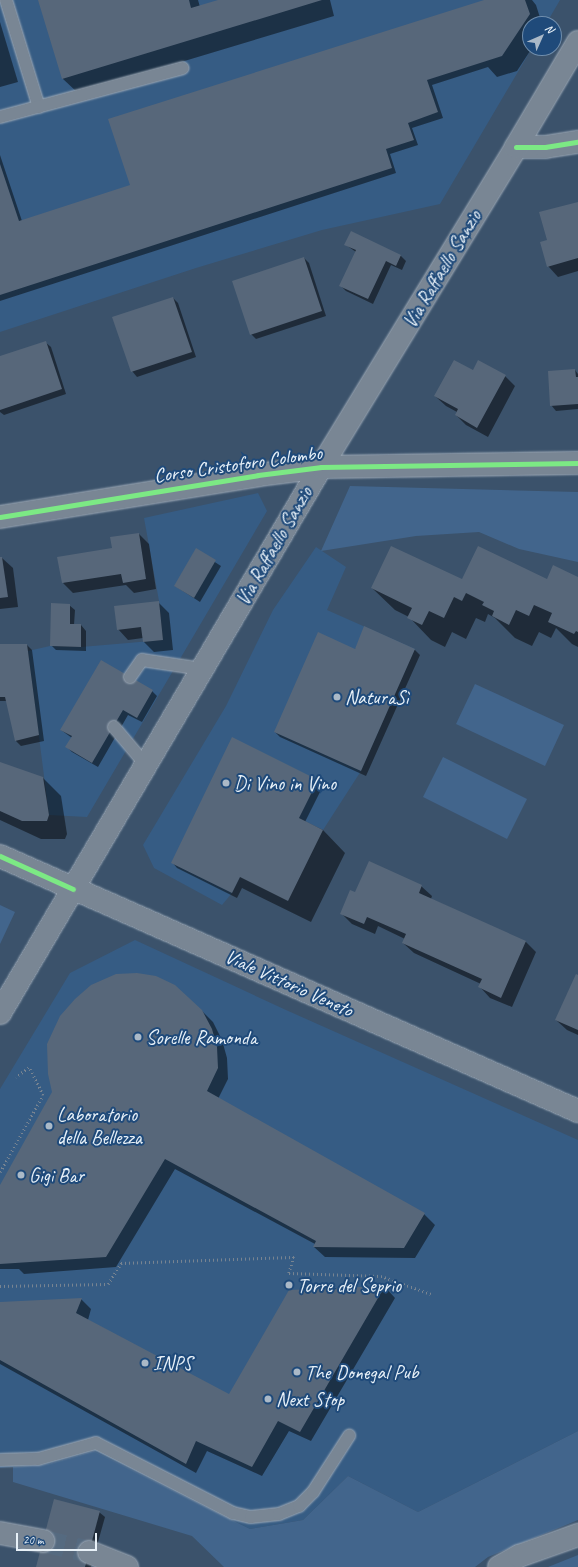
<!DOCTYPE html>
<meta charset="utf-8">
<style>
body{margin:0}
#map{position:relative;width:578px;height:1567px;overflow:hidden;background:#3b526b;font-family:Caveat,sans-serif}
div>[style]{position:absolute}
[style*='--x']{left:calc(var(--x)*1px);top:calc(var(--y)*1px);width:calc(var(--w)*1px);rotate:calc(var(--a)*1deg)}
.built>*{inset:0;background:#365c84}
.green>*{inset:0;background:#42658c}
.shadow>*{inset:0;background:#0007}
.building>*{inset:0;background:#57677a}
.highway-tunnel>*{height:22px;margin-top:-11px;transform-origin:0;background:repeating-linear-gradient(90deg,#556a80 0 22px,transparent 0 33px)}
.path>*{height:2.5px;margin-top:-1.25px;transform-origin:0;background:repeating-linear-gradient(90deg,#788491 0 1px,transparent 0 4px)}
.roads{filter:drop-shadow(0 0 1px #9da9b6) drop-shadow(0 0 1px #9da9b6)}
.lane>*{height:12px;margin:-6px;padding:0 6px;transform-origin:6px;border-radius:6px;background:#798694}
.street>*{height:22px;margin:-11px;padding:0 11px;transform-origin:11px;border-radius:11px;background:#798694}
.secondary>*{height:22px;margin:-11px;padding:0 11px;transform-origin:11px;border-radius:11px;background:#798694}
.highway>*{height:22px;margin:-11px;padding:0 11px;transform-origin:11px;border-radius:11px;background:#798694}
.cycleway>*{height:5px;margin:-2.5px;padding:0 2.5px;transform-origin:2.5px;border-radius:2.5px;background:#7ce984}
.dots>*{width:11px;height:11px;translate:-50% -50%;box-sizing:border-box;border:2px solid #1f4a7a;border-radius:50%}
span{translate:-50% -50%;white-space:nowrap;text-align:center;line-height:1.15;-webkit-text-stroke:4px #1f4a7a;paint-order:stroke}
.street-label{font-size:20px;color:#e8f1f8}
.poi-label{font-size:20px;color:#e8f1f8}
.left{translate:0 -50%;text-align:left}
.north{position:absolute;left:522px;top:16px;width:40px;height:40px;box-sizing:border-box;background:#1f4a7a;border:1px solid #6f8dac;border-radius:50%;rotate:45deg;font-size:11px;font-weight:700;line-height:16px;text-align:center;color:#e8f1f8}
.north::after{content:'';display:block;margin:auto;width:14px;height:18px;background:#abb9c7;clip-path:polygon(50% 0,100% 100%,50% 72%,0 100%)}
.scale{position:absolute;left:16px;top:1533px;width:81px;height:18px;box-sizing:border-box;border:2px solid #e8f1f8;border-top:0;padding-left:5px;font-size:12px;line-height:14px;white-space:nowrap;color:#e8f1f8;-webkit-text-stroke:3px #1f4a7a;paint-order:stroke}
</style>
<div id="map">
<div class="built">
<div style="clip-path:polygon(0 0,560px 0,546px 24px,530px 24px,530px 48px,532px 48px,440px 204px,322px 230px,196px 268px,0 332px)"></div>
<div style="clip-path:polygon(258px 493px,267px 511px,87px 817px,49px 815px,28px 651px,50px 646px,81px 647px,163px 640px,159px 601px,144px 518px)"></div>
<div style="clip-path:polygon(316px 547px,346px 567px,327px 610px,415px 649px,361px 771px,323px 830px,252px 794px,240px 877px,232px 893px,222px 905px,154px 868px,143px 845px,226px 706px,273px 610px)"></div>
<div style="clip-path:polygon(135px 940px,286px 1010px,578px 1140px,578px 1431px,418px 1512px,348px 1476px,303px 1520px,250px 1529px,94px 1451px,48px 1464px,0 1468px,0 1089px,70px 973px)"></div>
</div>
<div class="green">
<div style="clip-path:polygon(350px 486px,578px 492px,578px 562px,519px 549px,479px 532px,416px 536px,321px 551px)"></div>
<div style="clip-path:polygon(475px 684px,564px 725px,545px 766px,456px 724px)"></div>
<div style="clip-path:polygon(443px 757px,527px 799px,507px 839px,423px 797px)"></div>
<div style="clip-path:polygon(0 905px,15px 912px,0 944px)"></div>
<div style="clip-path:polygon(578px 1431px,578px 1520px,488px 1557px,475px 1567px,224px 1567px,192px 1536px,13px 1482px,13px 1467px,48px 1464px,94px 1451px,250px 1529px,303px 1520px,348px 1476px,418px 1512px)"></div>
<div style="clip-path:polygon(578px 1555px,578px 1567px,548px 1567px)"></div>
</div>
<div class="shadow">
<div style="clip-path:polygon(39px 0,198px 0,200px 7px,221px 0,330px 0,334px 16px,78px 93px,63px 79px)"></div>
<div style="clip-path:polygon(488px 0,532px 0,536px 5px,542px 24px,530px 24px,530px 48px,532px 48px,517px 71px,497px 77px,488px 67px,432px 85px,443px 118px,412px 128px,418px 145px,390px 154px,396px 173px,0 301px,0 155px,22px 221px,131px 186px)"></div>
<div style="clip-path:polygon(0 22px,18px 82px,0 87px)"></div>
<div style="clip-path:polygon(578px 203px,578px 271px,558px 277px,548px 266px,548px 241px)"></div>
<div style="clip-path:polygon(351px 233px,401px 256px,406px 261px,402px 270px,391px 265px,373px 304px,346px 291px,341px 286px,356px 252px,346px 245px)"></div>
<div style="clip-path:polygon(304px 258px,309px 263px,326px 316px,256px 339px,251px 334px)"></div>
<div style="clip-path:polygon(173px 298px,178px 303px,196px 357px,137px 377px,132px 371px)"></div>
<div style="clip-path:polygon(45px 342px,51px 347px,66px 394px,4px 415px,0 412px,0 358px)"></div>
<div style="clip-path:polygon(575px 370px,578px 374px,578px 409px,556px 411px,551px 405px)"></div>
<div style="clip-path:polygon(473px 372px,505px 376px,515px 386px,488px 437px,466px 425px,456px 415px,457px 412px,446px 406px,435px 396px)"></div>
<div style="clip-path:polygon(139px 534px,149px 544px,156px 589px,134px 593px,126px 585px,73px 593px,63px 583px)"></div>
<div style="clip-path:polygon(196px 550px,221px 566px,200px 602px,175px 586px)"></div>
<div style="clip-path:polygon(0 558px,2px 558px,13px 568px,18px 607px,0 609px)"></div>
<div style="clip-path:polygon(578px 578px,578px 647px,572px 644px,556px 628px,551px 638px,539px 632px,532px 646px,515px 638px,495px 618px,488px 614px,485px 622px,476px 618px,466px 639px,452px 632px,445px 647px,431px 640px,409px 617px,395px 610px,372px 588px,462px 581px,547px 580px)"></div>
<div style="clip-path:polygon(158px 602px,169px 613px,173px 650px,154px 652px,144px 642px,143px 638px,128px 640px,118px 629px)"></div>
<div style="clip-path:polygon(69px 605px,75px 610px,74px 625px,81px 625px,86px 631px,86px 651px,56px 650px,51px 645px)"></div>
<div style="clip-path:polygon(365px 628px,415px 650px,420px 655px,366px 776px,280px 737px,275px 732px,355px 650px)"></div>
<div style="clip-path:polygon(0 645px,27px 645px,32px 650px,44px 741px,21px 746px,16px 741px,7px 701px,0 701px)"></div>
<div style="clip-path:polygon(152px 691px,157px 696px,142px 722px,128px 715px,98px 767px,72px 752px,67px 747px,72px 738px,61px 730px)"></div>
<div style="clip-path:polygon(0 763px,43px 778px,61px 796px,67px 834px,65px 839px,41px 839px,0 820px)"></div>
<div style="clip-path:polygon(318px 781px,323px 786px,305px 822px,323px 830px,345px 853px,311px 922px,242px 888px,237px 898px,177px 868px,172px 862px)"></div>
<div style="clip-path:polygon(421px 886px,432px 896px,431px 899px,526px 942px,536px 952px,512px 1007px,490px 998px,480px 987px,481px 984px,414px 953px,403px 943px,405px 939px,378px 926px,375px 934px,352px 924px,341px 913px,355px 893px)"></div>
<div style="clip-path:polygon(578px 976px,578px 1035px,567px 1030px,556px 1020px)"></div>
<div style="clip-path:polygon(202px 1011px,213px 1022px,222px 1040px,227px 1058px,228px 1079px,218px 1099px,424px 1214px,435px 1225px,415px 1258px,325px 1257px,314px 1247px,315px 1244px,175px 1169px,116px 1267px,24px 1274px,19px 1269px,0 1269px,0 1188px)"></div>
<div style="clip-path:polygon(385px 1287px,395px 1298px,311px 1441px,289px 1431px,262px 1476px,207px 1451px,196px 1473px,0 1364px,0 1303px,81px 1299px,91px 1309px,88px 1320px,229px 1396px,290px 1291px)"></div>
<div style="clip-path:polygon(99px 1512px,105px 1517px,91px 1567px,37px 1567px)"></div>
</div>
<div class="building">
<div style="clip-path:polygon(38px 0,189px 0,191px 8px,218px 0,322px 0,62px 79px)"></div>
<div style="clip-path:polygon(484px 0,525px 0,530px 14px,502px 56px,427px 80px,438px 112px,408px 123px,414px 140px,386px 149px,392px 168px,0 295px,0 164px,19px 221px,130px 185px,108px 119px)"></div>
<div style="clip-path:polygon(578px 202px,578px 258px,547px 267px,540px 242px,547px 240px,539px 212px)"></div>
<div style="clip-path:polygon(351px 231px,401px 255px,396px 266px,386px 261px,368px 299px,339px 286px,356px 250px,344px 245px)"></div>
<div style="clip-path:polygon(304px 257px,322px 311px,250px 335px,232px 281px)"></div>
<div style="clip-path:polygon(173px 297px,192px 352px,131px 372px,112px 317px)"></div>
<div style="clip-path:polygon(46px 341px,62px 389px,0 410px,0 356px)"></div>
<div style="clip-path:polygon(454px 360px,473px 370px,478px 360px,506px 375px,477px 428px,455px 415px,458px 409px,434px 396px)"></div>
<div style="clip-path:polygon(575px 369px,576px 377px,578px 377px,578px 404px,550px 406px,548px 371px)"></div>
<div style="clip-path:polygon(139px 533px,146px 579px,123px 583px,121px 574px,62px 583px,57px 557px,112px 548px,110px 537px)"></div>
<div style="clip-path:polygon(391px 546px,462px 579px,478px 546px,547px 579px,553px 565px,578px 577px,578px 632px,576px 631px,574px 634px,548px 622px,552px 613px,534px 605px,529px 616px,516px 610px,509px 625px,492px 616px,494px 611px,482px 605px,484px 602px,466px 593px,462px 601px,454px 597px,444px 618px,429px 611px,422px 625px,407px 618px,412px 608px,371px 588px)"></div>
<div style="clip-path:polygon(196px 548px,216px 560px,194px 598px,174px 586px)"></div>
<div style="clip-path:polygon(0 557px,2px 557px,8px 597px,0 598px)"></div>
<div style="clip-path:polygon(159px 601px,163px 640px,143px 642px,141px 627px,117px 630px,114px 606px)"></div>
<div style="clip-path:polygon(51px 603px,70px 604px,70px 624px,81px 624px,81px 647px,50px 646px)"></div>
<div style="clip-path:polygon(364px 626px,415px 649px,361px 771px,274px 732px,318px 632px,355px 649px)"></div>
<div style="clip-path:polygon(0 644px,27px 644px,39px 735px,15px 741px,5px 697px,0 697px)"></div>
<div style="clip-path:polygon(101px 660px,153px 690px,137px 718px,123px 710px,92px 763px,65px 747px,72px 736px,60px 730px)"></div>
<div style="clip-path:polygon(232px 737px,318px 780px,299px 818px,323px 830px,288px 901px,240px 877px,232px 893px,171px 863px)"></div>
<div style="clip-path:polygon(0 762px,43px 777px,49px 815px,47px 821px,22px 821px,0 811px)"></div>
<div style="clip-path:polygon(369px 861px,422px 885px,419px 893px,526px 941px,501px 998px,478px 987px,482px 979px,402px 943px,406px 934px,367px 917px,364px 924px,340px 914px,350px 890px,355px 892px)"></div>
<div style="clip-path:polygon(137px 973px,156px 976px,175px 985px,202px 1010px,212px 1029px,217px 1047px,218px 1068px,207px 1091px,425px 1213px,404px 1248px,313px 1247px,316px 1241px,165px 1159px,106px 1257px,0 1264px,0 1185px,52px 1092px,48px 1074px,47px 1044px,60px 1016px,75px 999px,91px 985px,116px 974px)"></div>
<div style="clip-path:polygon(576px 974px,578px 975px,578px 1030px,555px 1020px)"></div>
<div style="clip-path:polygon(385px 1286px,300px 1432px,278px 1421px,252px 1467px,196px 1441px,186px 1464px,0 1360px,0 1302px,82px 1298px,76px 1313px,229px 1394px,289px 1290px)"></div>
<div style="clip-path:polygon(54px 1499px,100px 1511px,85px 1567px,36px 1567px)"></div>
</div>
<div class="highway-tunnel">
<div style="--x:43;--y:1541;--w:47;--a:13.4"></div>
</div>
<div class="path">
<div style="--x:0;--y:1172;--w:88;--a:-60.8"></div>
<div style="--x:43;--y:1095;--w:30;--a:-117"></div>
<div style="--x:29;--y:1068;--w:16;--a:145"></div>
<div style="--x:0;--y:1286;--w:108;--a:-1.1"></div>
<div style="--x:108;--y:1284;--w:25;--a:-58"></div>
<div style="--x:121;--y:1263;--w:173;--a:-2"></div>
<div style="--x:294;--y:1257;--w:17;--a:107"></div>
<div style="--x:289;--y:1273;--w:92;--a:1.9"></div>
<div style="--x:381;--y:1276;--w:53;--a:19.8"></div>
</div>
<div class="roads">
<div class="lane">
<div style="--x:6;--y:0;--w:112;--a:72.9"></div>
<div style="--x:0;--y:117;--w:189;--a:-15"></div>
<div style="--x:130;--y:677;--w:21;--a:-55"></div>
<div style="--x:142;--y:660;--w:61;--a:8.5"></div>
<div style="--x:114;--y:727;--w:50;--a:49.9"></div>
<div style="--x:0;--y:1460;--w:38;--a:-2"></div>
<div style="--x:38;--y:1459;--w:60;--a:-15.4"></div>
<div style="--x:96;--y:1443;--w:154;--a:27.1"></div>
<div style="--x:233;--y:1513;--w:18;--a:13"></div>
<div style="--x:251;--y:1517;--w:28;--a:-6"></div>
<div style="--x:279;--y:1514;--w:22;--a:-22"></div>
<div style="--x:299;--y:1506;--w:20;--a:-45"></div>
<div style="--x:313;--y:1492;--w:67;--a:-57.3"></div>
</div>
<div class="street">
<div style="--x:516;--y:147;--w:29;--a:0"></div>
<div style="--x:545;--y:147;--w:33;--a:-9"></div>
<div style="--x:0;--y:517;--w:261;--a:-9.2"></div>
<div style="--x:258;--y:475;--w:64;--a:-7.2"></div>
<div style="--x:321;--y:467;--w:257;--a:-0.9"></div>
</div>
<div class="secondary">
<div style="--x:0;--y:856;--w:632;--a:23.81"></div>
<div style="--x:0;--y:1013;--w:633;--a:-59.55"></div>
<div style="--x:321;--y:467;--w:375;--a:-58.6"></div>
<div style="--x:516;--y:147;--w:122;--a:-59.4"></div>
</div>
<div class="highway">
<div style="--x:0;--y:1533;--w:44;--a:10.5"></div>
<div style="--x:89;--y:1552;--w:41;--a:21.5"></div>
<div style="--x:499;--y:1567;--w:23;--a:-29"></div>
<div style="--x:519;--y:1556;--w:63;--a:-19.6"></div>
</div>
</div>
<div class="cycleway">
<div style="--x:516;--y:147;--w:29;--a:0"></div>
<div style="--x:545;--y:147;--w:33;--a:-9"></div>
<div style="--x:0;--y:517;--w:261;--a:-9.2"></div>
<div style="--x:258;--y:475;--w:64;--a:-7.2"></div>
<div style="--x:321;--y:467;--w:257;--a:-0.9"></div>
<div style="--x:0;--y:856;--w:80;--a:24.3"></div>
</div>
<div class="dots">
<div style="left:337px;top:697px;background:#abb9c7"></div>
<div style="left:226px;top:783px;background:#abb9c7"></div>
<div style="left:138px;top:1037px;background:#abb9c7"></div>
<div style="left:49px;top:1126px;background:#abb9c7"></div>
<div style="left:21px;top:1175px;background:#abb9c7"></div>
<div style="left:289px;top:1285px;background:#abb9c7"></div>
<div style="left:145px;top:1363px;background:#abb9c7"></div>
<div style="left:297px;top:1372px;background:#abb9c7"></div>
<div style="left:268px;top:1399px;background:#abb9c7"></div>
</div>
<div class="street-label">
<span style="left:442px;top:269px;rotate:-59deg">Via Raffaello Sanzio</span>
<span style="left:238px;top:464px;rotate:-8deg">Corso Cristoforo Colombo</span>
<span style="left:274px;top:546px;rotate:-60deg">Via Raffaello Sanzio</span>
<span style="left:289px;top:983px;rotate:24deg">Viale Vittorio Veneto</span>
</div>
<div class="poi-label">
<span class="left" style="left:345px;top:697px">NaturaSì</span>
<span class="left" style="left:234px;top:783px">Di Vino in Vino</span>
<span class="left" style="left:146px;top:1037px">Sorelle Ramonda</span>
<span class="left" style="left:57px;top:1126px">Laboratorio<br>della Bellezza</span>
<span class="left" style="left:29px;top:1175px">Gigi Bar</span>
<span class="left" style="left:297px;top:1285px">Torre del Seprio</span>
<span class="left" style="left:153px;top:1363px">INPS</span>
<span class="left" style="left:305px;top:1372px">The Donegal Pub</span>
<span class="left" style="left:276px;top:1399px">Next Stop</span>
</div>
<div class="north">N</div>
<div class="scale">20 m</div>
</div>
